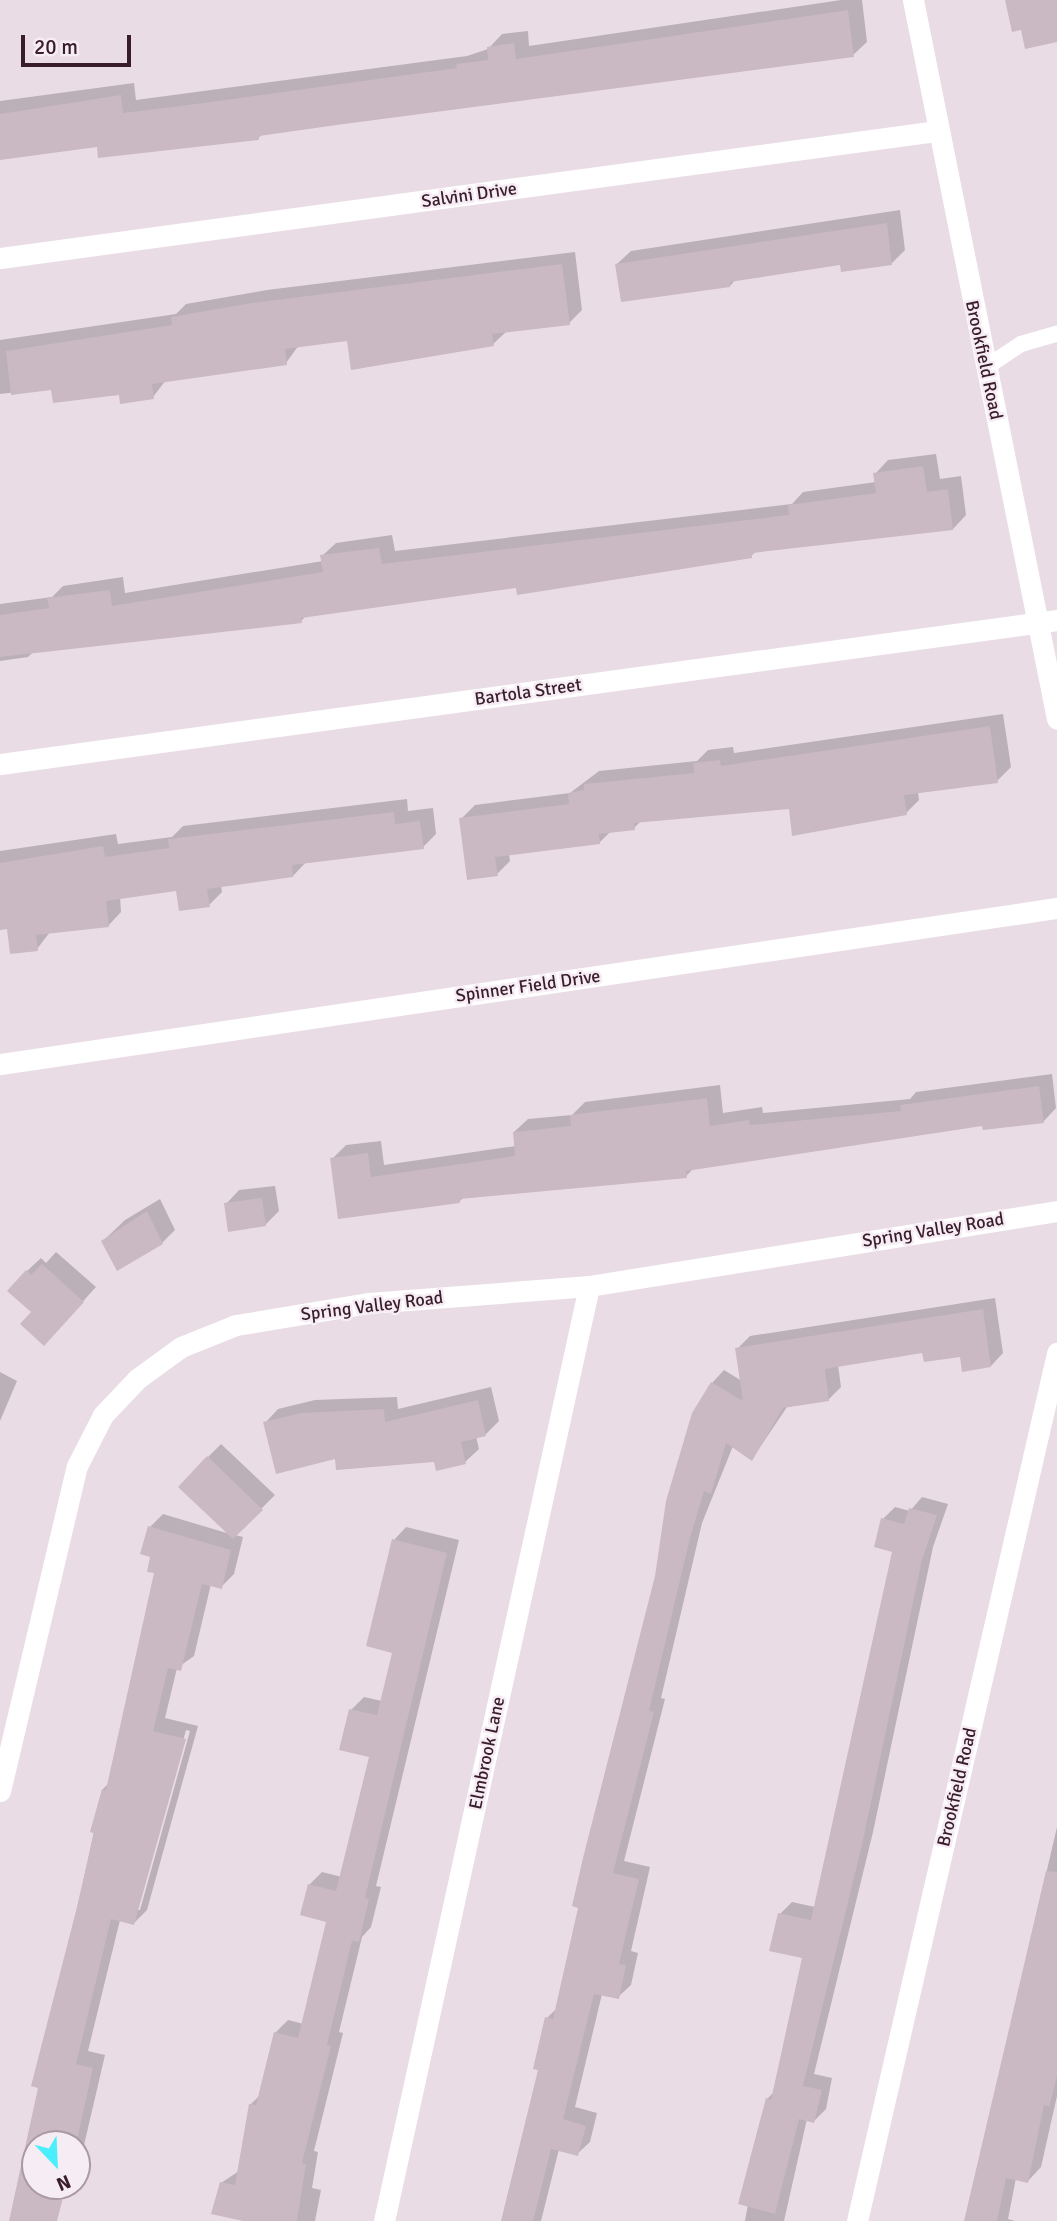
<!DOCTYPE html>
<style>
body{margin:0}
#map{position:relative;width:1057px;height:2221px;overflow:hidden;background:#eadce5;font-family:Signika,sans-serif}
div>[style]{position:absolute}
[style*='--x']{left:calc(var(--x)*1px);top:calc(var(--y)*1px);width:calc(var(--w)*1px);rotate:calc(var(--a)*1deg)}
.shadow>*{inset:0;background:#0003}
.building>*{inset:0;background:#cab8c3}
.lane>*{height:16px;margin:-8px;padding:0 8px;transform-origin:8px;border-radius:8px;background:#fff}
.street>*{height:21px;margin:-10.5px;padding:0 10.5px;transform-origin:10.5px;border-radius:10.5px;background:#fff}
span{translate:-50% -50%;white-space:nowrap;text-align:center;line-height:1.15;-webkit-text-stroke:5px #f6ecf3;paint-order:stroke}
.street-label{font-size:18px;color:#391d2a}
.north{position:absolute;left:21px;top:2130px;width:70px;height:70px;box-sizing:border-box;background:#f6ecf3;border:2px solid #aa99a3;border-radius:50%;rotate:157deg;font-size:19px;font-weight:700;line-height:28px;text-align:center;color:#391d2a}
.north::after{content:'';display:block;margin:auto;width:24px;height:32px;background:#49effa;clip-path:polygon(50% 0,100% 100%,50% 72%,0 100%)}
.scale{position:absolute;left:21px;top:35px;width:110px;height:32px;box-sizing:border-box;border:4px solid #391d2a;border-top:0;padding-left:9px;font-size:21px;line-height:24px;white-space:nowrap;color:#391d2a;-webkit-text-stroke:5px #f6ecf3;paint-order:stroke}
</style>
<div id="map">
<div class="shadow">
<div style="clip-path:polygon(841px 0,862px 0,867px 42px,853px 55px,263px 134px,258px 138px,98px 145px,0 158px,0 101px,134px 83px,136px 100px,467px 56px,488px 49px,502px 34px,528px 31px,529px 46px)"></div>
<div style="clip-path:polygon(900px 210px,905px 250px,892px 263px,841px 263px,736px 279px,730px 286px,617px 264px,631px 251px)"></div>
<div style="clip-path:polygon(575px 252px,582px 310px,569px 323px,507px 331px,493px 344px,349px 339px,299px 345px,286px 363px,166px 380px,153px 397px,52px 388px,0 394px,0 340px,176px 314px,186px 304px,267px 290px)"></div>
<div style="clip-path:polygon(936px 454px,940px 479px,961px 476px,966px 515px,953px 529px,757px 550px,751px 556px,307px 615px,301px 621px,35px 650px,28px 657px,0 661px,0 604px,52px 597px,63px 586px,123px 577px,125px 593px,323px 561px,322px 556px,336px 543px,392px 535px,395px 551px,792px 504px,803px 492px,876px 482px,875px 474px,888px 460px)"></div>
<div style="clip-path:polygon(1003px 714px,1011px 767px,997px 781px,918px 792px,919px 800px,906px 813px,790px 807px,642px 820px,634px 828px,611px 831px,599px 843px,509px 854px,510px 861px,497px 874px,461px 819px,475px 805px,570px 793px,599px 771px,697px 761px,708px 750px,733px 747px,734px 753px)"></div>
<div style="clip-path:polygon(407px 799px,408px 811px,433px 808px,436px 834px,423px 847px,307px 861px,293px 876px,221px 885px,222px 892px,209px 905px,177px 889px,120px 897px,121px 912px,108px 926px,50px 932px,37px 949px,8px 927px,0 928px,0 851px,116px 834px,118px 844px,172px 837px,183px 826px)"></div>
<div style="clip-path:polygon(1052px 1074px,1056px 1108px,1043px 1122px,984px 1124px,694px 1168px,686px 1176px,464px 1197px,460px 1201px,339px 1217px,332px 1159px,346px 1145px,381px 1141px,384px 1165px,516px 1146px,514px 1132px,528px 1119px,572px 1115px,585px 1102px,720px 1085px,723px 1113px,762px 1107px,763px 1113px,910px 1099px,916px 1092px)"></div>
<div style="clip-path:polygon(275px 1186px,279px 1211px,265px 1225px,226px 1204px,239px 1190px)"></div>
<div style="clip-path:polygon(160px 1199px,175px 1230px,162px 1243px,103px 1241px,125px 1220px)"></div>
<div style="clip-path:polygon(56px 1252px,96px 1287px,57px 1330px,33px 1312px,27px 1271px,41px 1258px,46px 1263px)"></div>
<div style="clip-path:polygon(995px 1298px,1003px 1353px,991px 1366px,961px 1355px,924px 1351px,838px 1365px,841px 1387px,829px 1399px,787px 1407px,752px 1459px,733px 1446px,702px 1523px,661px 1698px,665px 1699px,624px 1861px,650px 1867px,631px 1951px,638px 1953px,631px 1985px,618px 1997px,602px 1994px,575px 2107px,597px 2113px,590px 2142px,577px 2154px,559px 2149px,541px 2221px,503px 2221px,540px 2069px,547px 2018px,558px 2007px,712px 1383px,724px 1370px,742px 1381px,737px 1349px,750px 1336px)"></div>
<div style="clip-path:polygon(0 1372px,17px 1381px,0 1421px)"></div>
<div style="clip-path:polygon(491px 1387px,499px 1421px,486px 1434px,476px 1436px,479px 1449px,465px 1462px,337px 1457px,265px 1423px,278px 1409px,315px 1400px,397px 1397px,398px 1409px)"></div>
<div style="clip-path:polygon(evenodd,221px 1444px,275px 1495px,235px 1535px,243px 1537px,234px 1574px,221px 1587px,211px 1584px,194px 1656px,177px 1668px,165px 1718px,198px 1726px,147px 1910px,134px 1923px,120px 1920px,88px 2051px,105px 2055px,78px 2171px,77px 2144px,35px 2144px,35px 2186px,59px 2186px,50px 2221px,11px 2221px,103px 1789px,109px 1783px,156px 1572px,150px 1527px,163px 1514px,230px 1534px,208px 1457px,221px 1444px,186px 1730px,190px 1731px,140px 1910px,136px 1910px,186px 1730px)"></div>
<div style="clip-path:polygon(922px 1497px,948px 1504px,933px 1547px,873px 1832px,814px 2074px,832px 2078px,826px 2109px,814px 2121px,807px 2119px,784px 2221px,745px 2221px,767px 2099px,774px 2092px,805px 1957px,780px 1914px,792px 1902px,815px 1907px,894px 1551px,883px 1519px,895px 1507px,910px 1511px)"></div>
<div style="clip-path:polygon(406px 1527px,459px 1540px,376px 1886px,381px 1887px,371px 1927px,362px 1937px,339px 2032px,343px 2033px,314px 2151px,318px 2152px,312px 2188px,321px 2190px,315px 2221px,251px 2221px,221px 2183px,239px 2171px,250px 2105px,260px 2095px,275px 2033px,288px 2020px,304px 2024px,328px 1920px,309px 1885px,322px 1872px,342px 1877px,371px 1756px,351px 1710px,364px 1697px,382px 1701px,394px 1652px,394px 1540px)"></div>
<div style="clip-path:polygon(1057px 1827px,1057px 2096px,1041px 2167px,1028px 2181px,1016px 2178px,1008px 2219px,1015px 2221px,965px 2221px)"></div>
</div>
<div class="building">
<div style="clip-path:polygon(1005px 0,1057px 0,1057px 42px,1025px 49px,1021px 30px,1012px 32px)"></div>
<div style="clip-path:polygon(848px 10px,854px 57px,344px 124px,259px 136px,259px 140px,98px 158px,97px 147px,0 160px,0 114px,121px 95px,123px 113px,181px 106px,457px 68px,456px 64px,488px 60px,487px 47px,514px 43px,516px 59px)"></div>
<div style="clip-path:polygon(887px 223px,892px 265px,841px 272px,840px 265px,730px 282px,730px 287px,621px 302px,615px 264px)"></div>
<div style="clip-path:polygon(562px 264px,570px 325px,492px 334px,494px 346px,351px 370px,347px 341px,285px 349px,287px 365px,152px 384px,154px 399px,120px 404px,119px 395px,53px 403px,51px 390px,11px 395px,6px 351px,172px 325px,171px 317px,252px 303px)"></div>
<div style="clip-path:polygon(923px 466px,927px 492px,948px 489px,953px 530px,752px 553px,752px 558px,517px 595px,516px 588px,301px 618px,302px 623px,0 657px,0 615px,49px 608px,47px 598px,110px 590px,112px 606px,323px 572px,320px 555px,379px 548px,382px 564px,789px 515px,788px 505px,876px 493px,873px 473px)"></div>
<div style="clip-path:polygon(990px 726px,998px 783px,904px 795px,907px 815px,792px 836px,789px 809px,634px 823px,635px 830px,599px 834px,600px 844px,495px 857px,498px 876px,467px 880px,459px 818px,569px 804px,568px 793px,584px 790px,584px 784px,694px 773px,693px 763px,720px 760px,721px 766px)"></div>
<div style="clip-path:polygon(394px 812px,395px 824px,420px 821px,424px 849px,292px 865px,293px 877px,207px 889px,210px 907px,179px 911px,176px 891px,106px 901px,109px 927px,36px 935px,38px 951px,10px 954px,7px 929px,0 930px,0 863px,103px 846px,105px 857px,169px 848px,168px 839px)"></div>
<div style="clip-path:polygon(1039px 1086px,1044px 1123px,983px 1130px,982px 1126px,686px 1171px,687px 1178px,460px 1199px,460px 1203px,338px 1219px,330px 1158px,368px 1153px,371px 1177px,515px 1156px,513px 1132px,571px 1126px,570px 1115px,707px 1098px,710px 1126px,749px 1120px,750px 1125px,901px 1111px,900px 1105px)"></div>
<div style="clip-path:polygon(262px 1198px,266px 1226px,228px 1232px,224px 1203px)"></div>
<div style="clip-path:polygon(147px 1211px,163px 1244px,117px 1271px,101px 1241px)"></div>
<div style="clip-path:polygon(42px 1264px,84px 1302px,44px 1346px,20px 1324px,31px 1312px,7px 1291px,26px 1270px,31px 1275px)"></div>
<div style="clip-path:polygon(983px 1309px,991px 1367px,962px 1372px,960px 1357px,924px 1362px,922px 1353px,825px 1369px,829px 1401px,783px 1408px,752px 1461px,726px 1443px,711px 1494px,704px 1491px,690px 1538px,649px 1711px,654px 1712px,613px 1873px,639px 1879px,619px 1964px,626px 1965px,619px 1999px,594px 1994px,563px 2119px,586px 2126px,578px 2156px,551px 2149px,533px 2221px,501px 2221px,538px 2070px,533px 2069px,545px 2017px,553px 2019px,578px 1908px,572px 1906px,583px 1858px,655px 1576px,666px 1501px,692px 1413px,711px 1382px,743px 1401px,735px 1348px)"></div>
<div style="clip-path:polygon(478px 1400px,486px 1436px,461px 1442px,466px 1464px,436px 1471px,434px 1462px,336px 1470px,335px 1459px,276px 1474px,263px 1422px,301px 1413px,384px 1409px,385px 1422px)"></div>
<div style="clip-path:polygon(207px 1456px,263px 1510px,233px 1539px,178px 1487px)"></div>
<div style="clip-path:polygon(909px 1508px,937px 1515px,922px 1560px,862px 1845px,803px 2086px,822px 2090px,814px 2123px,799px 2119px,775px 2214px,738px 2204px,766px 2098px,771px 2100px,802px 1958px,769px 1951px,778px 1913px,811px 1920px,892px 1552px,874px 1547px,881px 1518px,904px 1524px)"></div>
<div style="clip-path:polygon(148px 1526px,231px 1550px,222px 1589px,202px 1584px,181px 1671px,168px 1668px,153px 1731px,186px 1739px,134px 1925px,111px 1919px,76px 2064px,93px 2068px,76px 2144px,35px 2144px,35px 2186px,66px 2186px,57px 2221px,9px 2221px,38px 2088px,31px 2086px,76px 1911px,94px 1833px,90px 1832px,102px 1789px,106px 1790px,154px 1573px,147px 1572px,150px 1557px,140px 1554px)"></div>
<div style="clip-path:polygon(392px 1539px,447px 1553px,365px 1898px,369px 1899px,359px 1942px,352px 1941px,327px 2045px,331px 2046px,302px 2163px,306px 2164px,297px 2221px,243px 2221px,211px 2214px,220px 2182px,235px 2185px,249px 2104px,256px 2105px,274px 2032px,298px 2038px,326px 1922px,300px 1915px,308px 1884px,336px 1891px,369px 1757px,339px 1750px,349px 1709px,377px 1715px,392px 1653px,366px 1646px)"></div>
<div style="clip-path:polygon(1046px 1871px,1057px 1872px,1057px 2076px,1049px 2107px,1044px 2105px,1028px 2183px,1006px 2178px,997px 2221px,964px 2221px)"></div>
</div>
<div class="lane">
<div style="--x:985;--y:368;--w:43;--a:-33.7"></div>
<div style="--x:1021;--y:344;--w:37;--a:-16"></div>
</div>
<div class="street">
<div style="--x:913;--y:0;--w:733;--a:78.67"></div>
<div style="--x:0;--y:258;--w:946;--a:-7.72"></div>
<div style="--x:0;--y:764;--w:1067;--a:-7.76"></div>
<div style="--x:0;--y:1064;--w:1068;--a:-8.4"></div>
<div style="--x:0;--y:1791;--w:334;--a:-76.7"></div>
<div style="--x:77;--y:1466;--w:57;--a:-63"></div>
<div style="--x:103;--y:1415;--w:50;--a:-46.6"></div>
<div style="--x:137;--y:1379;--w:54;--a:-36"></div>
<div style="--x:181;--y:1347;--w:59;--a:-21.8"></div>
<div style="--x:236;--y:1325;--w:135;--a:-9.4"></div>
<div style="--x:369;--y:1303;--w:221;--a:-4.4"></div>
<div style="--x:589;--y:1286;--w:474;--a:-9.1"></div>
<div style="--x:384;--y:2221;--w:957;--a:-77.63"></div>
<div style="--x:857;--y:2221;--w:891;--a:-77.02"></div>
</div>
<div class="street-label">
<span style="left:469px;top:195px;rotate:-8deg">Salvini Drive</span>
<span style="left:984px;top:360px;rotate:78deg">Brookfield Road</span>
<span style="left:528px;top:692px;rotate:-8deg">Bartola Street</span>
<span style="left:528px;top:986px;rotate:-8deg">Spinner Field Drive</span>
<span style="left:933px;top:1230px;rotate:-9deg">Spring Valley Road</span>
<span style="left:372px;top:1306px;rotate:-7deg">Spring Valley Road</span>
<span style="left:487px;top:1753px;rotate:-78deg">Elmbrook Lane</span>
<span style="left:957px;top:1787px;rotate:-77deg">Brookfield Road</span>
</div>
<div class="north">N</div>
<div class="scale">20 m</div>
</div>
